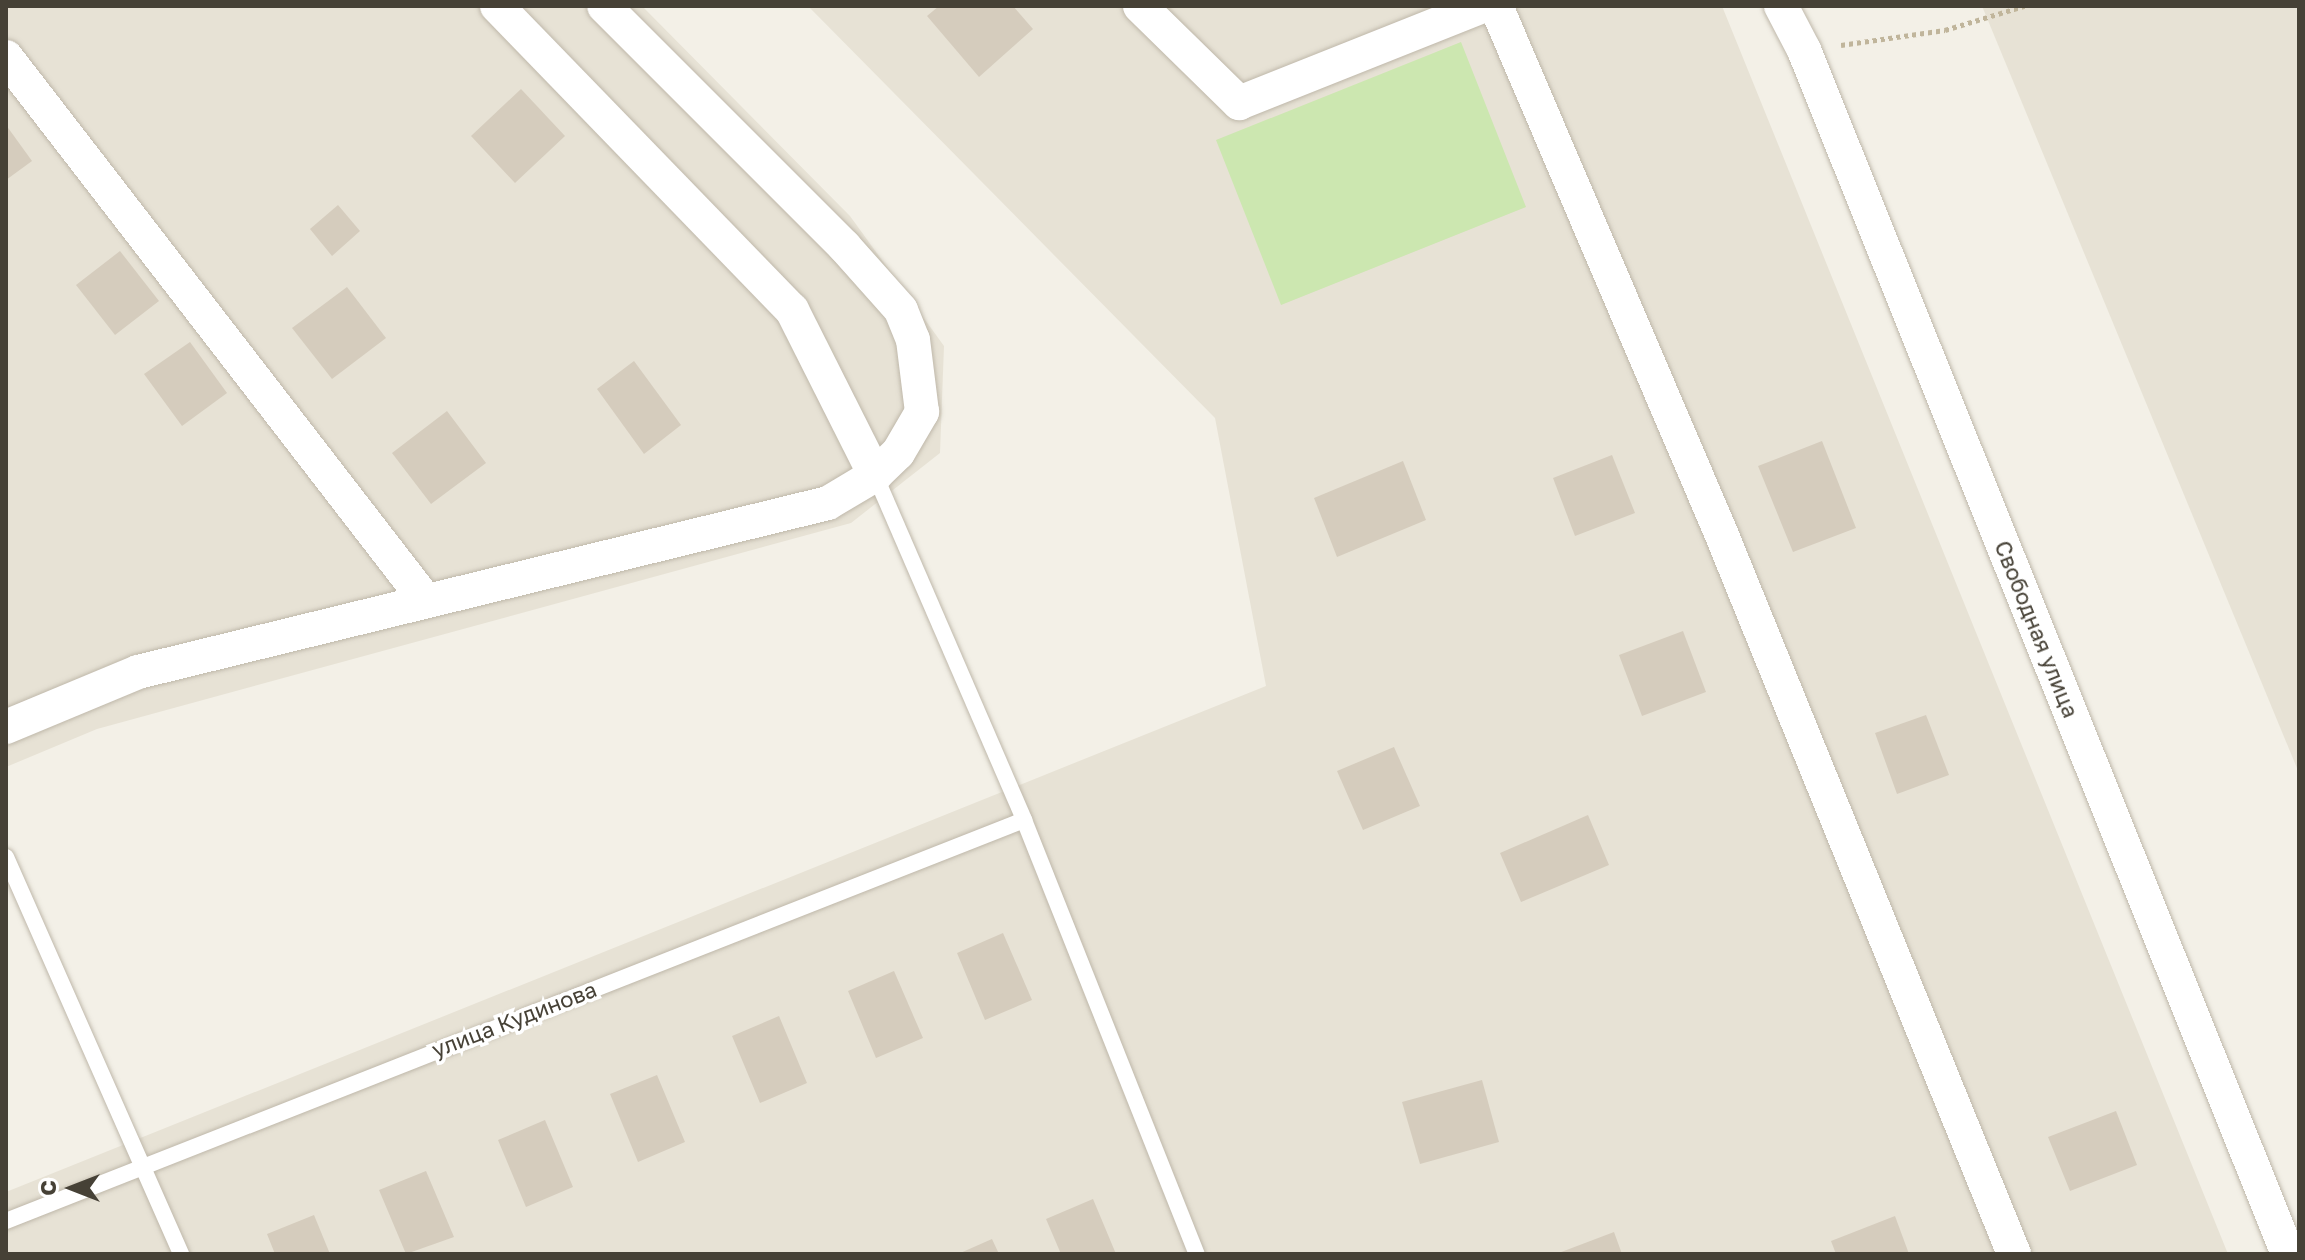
<!DOCTYPE html>
<meta charset="utf-8">
<style>
body{margin:0}
#map{position:relative;width:2305px;height:1260px;overflow:hidden;background:#f3f0e7;font-family:"Golos Text",sans-serif}
div>[style]{position:absolute}
[style*='--x']{left:calc(var(--x)*1px);top:calc(var(--y)*1px);width:calc(var(--w)*1px);rotate:calc(var(--a)*1deg)}
.residential>*{inset:0;background:#e7e2d5}
.green>*{inset:0;background:#cce7b0}
.building>*{inset:0;background:#d5ccbd}
.path>*{height:5px;margin-top:-2.5px;transform-origin:0;background:repeating-linear-gradient(90deg,#c0b59b 0 4px,transparent 0 8px)}
.roads{filter:drop-shadow(0 0 2px #bfb8aa) drop-shadow(0 0 2px #bfb8aa)}
.lane>*{height:16px;margin:-8px;padding:0 8px;transform-origin:8px;border-radius:8px;background:#fff}
.street>*{height:34px;margin:-17px;padding:0 17px;transform-origin:17px;border-radius:17px;background:#fff}
span{translate:-50% -50%;white-space:nowrap;text-align:center;line-height:1.15;-webkit-text-stroke:7px #fff;paint-order:stroke}
.street-label{font-size:22px;color:#464136}
.frame{position:absolute;inset:0;border:8px solid #464136;pointer-events:none}
.north{position:absolute;left:32px;top:1148px;width:80px;height:80px;-webkit-text-stroke:6px #fff;paint-order:stroke;rotate:270deg;font-size:22px;font-weight:700;line-height:32px;text-align:center;color:#464136}
.north::after{content:'';display:block;margin:auto;width:28px;height:36px;background:#464136;clip-path:polygon(50% 0,100% 100%,50% 72%,0 100%)}
</style>
<div id="map">
<div class="residential">
<div style="clip-path:polygon(6px 6px,642px 6px,850px 216px,944px 346px,940px 453px,851px 523px,97px 729px,6px 767px)"></div>
<div style="clip-path:polygon(808px 6px,1722px 6px,2228px 1254px,6px 1254px,6px 1192px,1266px 686px,1215px 418px)"></div>
<div style="clip-path:polygon(1982px 6px,2299px 6px,2299px 773px)"></div>
</div>
<div class="green">
<div style="clip-path:polygon(1461px 42px,1526px 207px,1281px 305px,1216px 140px)"></div>
</div>
<div class="building">
<div style="clip-path:polygon(939px 6px,1013px 6px,1033px 29px,979px 77px,927px 16px)"></div>
<div style="clip-path:polygon(521px 89px,565px 136px,515px 183px,471px 136px)"></div>
<div style="clip-path:polygon(6px 125px,32px 161px,6px 180px)"></div>
<div style="clip-path:polygon(338px 205px,360px 231px,332px 256px,310px 229px)"></div>
<div style="clip-path:polygon(120px 251px,159px 301px,115px 335px,76px 285px)"></div>
<div style="clip-path:polygon(347px 287px,386px 338px,332px 379px,292px 328px)"></div>
<div style="clip-path:polygon(190px 342px,227px 393px,182px 426px,144px 374px)"></div>
<div style="clip-path:polygon(634px 361px,681px 425px,644px 454px,597px 389px)"></div>
<div style="clip-path:polygon(447px 411px,486px 463px,431px 504px,392px 453px)"></div>
<div style="clip-path:polygon(1822px 441px,1856px 528px,1793px 552px,1758px 466px)"></div>
<div style="clip-path:polygon(1612px 455px,1635px 513px,1575px 536px,1553px 478px)"></div>
<div style="clip-path:polygon(1403px 461px,1426px 520px,1337px 557px,1314px 498px)"></div>
<div style="clip-path:polygon(1683px 631px,1706px 692px,1642px 716px,1619px 655px)"></div>
<div style="clip-path:polygon(1926px 715px,1949px 775px,1897px 794px,1875px 733px)"></div>
<div style="clip-path:polygon(1394px 747px,1420px 806px,1363px 830px,1337px 771px)"></div>
<div style="clip-path:polygon(1588px 815px,1609px 865px,1521px 902px,1500px 853px)"></div>
<div style="clip-path:polygon(1003px 933px,1032px 1000px,985px 1020px,957px 953px)"></div>
<div style="clip-path:polygon(894px 971px,923px 1038px,876px 1058px,848px 991px)"></div>
<div style="clip-path:polygon(779px 1016px,807px 1083px,760px 1103px,732px 1036px)"></div>
<div style="clip-path:polygon(657px 1075px,685px 1142px,638px 1162px,610px 1094px)"></div>
<div style="clip-path:polygon(1482px 1080px,1499px 1142px,1420px 1164px,1402px 1102px)"></div>
<div style="clip-path:polygon(2116px 1111px,2137px 1165px,2070px 1191px,2048px 1137px)"></div>
<div style="clip-path:polygon(545px 1120px,573px 1187px,526px 1207px,498px 1140px)"></div>
<div style="clip-path:polygon(426px 1171px,454px 1237px,406px 1254px,379px 1190px)"></div>
<div style="clip-path:polygon(1093px 1199px,1116px 1254px,1061px 1254px,1046px 1219px)"></div>
<div style="clip-path:polygon(314px 1215px,330px 1254px,275px 1254px,267px 1234px)"></div>
<div style="clip-path:polygon(1895px 1216px,1909px 1254px,1836px 1254px,1831px 1241px)"></div>
<div style="clip-path:polygon(1614px 1232px,1622px 1254px,1556px 1254px)"></div>
<div style="clip-path:polygon(992px 1239px,999px 1254px,958px 1254px)"></div>
</div>
<div class="path">
<div style="--x:1841;--y:45;--w:105;--a:-8.2"></div>
<div style="--x:1945;--y:30;--w:83;--a:-16.9"></div>
</div>
<div class="roads">
<div class="lane">
<div style="--x:875;--y:475;--w:376;--a:66.6"></div>
<div style="--x:1024;--y:820;--w:467;--a:68.3"></div>
<div style="--x:6;--y:857;--w:434;--a:66.2"></div>
<div style="--x:6;--y:1221;--w:1094;--a:-21.5"></div>
</div>
<div class="street">
<div style="--x:497;--y:6;--w:424;--a:45.9"></div>
<div style="--x:792;--y:310;--w:185;--a:63.3"></div>
<div style="--x:1140;--y:6;--w:139;--a:44.4"></div>
<div style="--x:1239;--y:103;--w:263;--a:-21.7"></div>
<div style="--x:1496;--y:6;--w:573;--a:66.88"></div>
<div style="--x:1721;--y:533;--w:778;--a:67.88"></div>
<div style="--x:1781;--y:6;--w:50;--a:62.4"></div>
<div style="--x:1804;--y:50;--w:1298;--a:68.1"></div>
<div style="--x:6;--y:57;--w:687;--a:52.33"></div>
<div style="--x:6;--y:727;--w:143;--a:-22.6"></div>
<div style="--x:138;--y:672;--w:710;--a:-13.76"></div>
<div style="--x:828;--y:503;--w:55;--a:-30.8"></div>
<div style="--x:875;--y:475;--w:32;--a:-44"></div>
<div style="--x:898;--y:453;--w:48;--a:-59.7"></div>
<div style="--x:922;--y:412;--w:73;--a:-97.1"></div>
<div style="--x:913;--y:340;--w:32;--a:-112"></div>
<div style="--x:901;--y:310;--w:86;--a:-131.7"></div>
<div style="--x:844;--y:246;--w:339;--a:-135"></div>
</div>
</div>
<div class="street-label">
<span style="left:2037px;top:629px;rotate:68deg">Свободная улица</span>
<span style="left:514px;top:1019px;rotate:-21deg">улица Кудинова</span>
</div>
<div class="frame"></div>
<div class="north">С</div>
</div>
